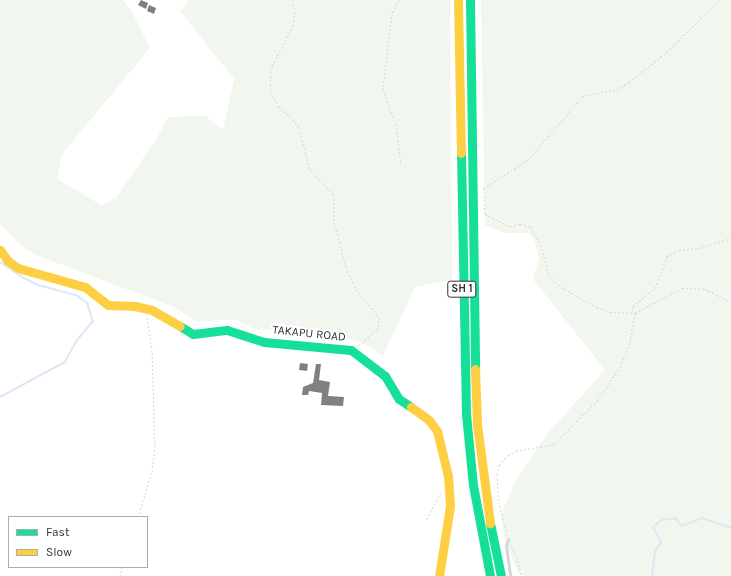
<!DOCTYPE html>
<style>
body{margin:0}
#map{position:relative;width:731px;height:576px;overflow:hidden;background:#fff;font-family:Karla,sans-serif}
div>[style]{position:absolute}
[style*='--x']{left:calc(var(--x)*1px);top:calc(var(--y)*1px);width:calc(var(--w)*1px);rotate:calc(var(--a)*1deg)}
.green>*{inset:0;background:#f1f6ee}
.stream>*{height:2px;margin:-1px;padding:0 1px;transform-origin:1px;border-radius:1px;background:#dce8f3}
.building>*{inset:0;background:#808080}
.path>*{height:1px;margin-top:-0.5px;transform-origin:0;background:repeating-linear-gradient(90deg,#d6d6d6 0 2px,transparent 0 4px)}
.lane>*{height:3px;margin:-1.5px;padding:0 1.5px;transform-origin:1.5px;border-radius:1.5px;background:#d6d6d6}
.fast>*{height:9px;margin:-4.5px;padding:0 4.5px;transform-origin:4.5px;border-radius:4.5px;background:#16e098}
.slow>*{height:9px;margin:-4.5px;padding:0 4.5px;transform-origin:4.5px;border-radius:4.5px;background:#ffcf43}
span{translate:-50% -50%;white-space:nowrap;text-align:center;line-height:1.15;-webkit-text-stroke:4px #fff;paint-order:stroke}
.shield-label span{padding:1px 3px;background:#fff;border:1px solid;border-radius:3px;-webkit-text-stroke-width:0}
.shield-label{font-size:11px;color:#323232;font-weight:700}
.street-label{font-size:12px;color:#323232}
.legend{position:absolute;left:8px;top:516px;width:140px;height:52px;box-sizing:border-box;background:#fff;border:1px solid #adadad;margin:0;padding:5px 7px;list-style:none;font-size:12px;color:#323232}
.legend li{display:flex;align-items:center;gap:8px;height:20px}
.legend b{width:20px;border:1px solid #adadad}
</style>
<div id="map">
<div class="green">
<div style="clip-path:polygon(0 0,123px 0,132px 12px,150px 48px,62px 154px,57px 179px,101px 205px,116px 198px,157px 138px,168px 117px,205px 116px,223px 130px,234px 79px,180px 11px,189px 0,450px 0,452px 280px,415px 287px,383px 356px,363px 343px,329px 333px,302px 329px,256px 330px,235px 319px,196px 322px,174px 307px,36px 255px,20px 245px,0 224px)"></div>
<div style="clip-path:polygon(481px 0,731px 0,731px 576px,524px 576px,517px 570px,505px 541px,501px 514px,517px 478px,548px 433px,605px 370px,533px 279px,539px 259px,534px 239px,529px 233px,505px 233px,485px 225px)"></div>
</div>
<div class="stream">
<div style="--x:0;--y:262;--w:27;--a:34"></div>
<div style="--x:22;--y:277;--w:18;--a:27"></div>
<div style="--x:38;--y:285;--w:39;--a:15"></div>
<div style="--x:76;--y:295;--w:14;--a:36"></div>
<div style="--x:87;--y:303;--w:19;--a:72"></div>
<div style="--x:93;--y:321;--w:25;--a:130"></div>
<div style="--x:77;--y:340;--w:25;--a:119"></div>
<div style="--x:65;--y:362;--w:74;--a:151.7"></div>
<div style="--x:652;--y:576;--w:24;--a:-83"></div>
<div style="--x:655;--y:552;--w:12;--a:-59"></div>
<div style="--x:661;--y:542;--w:17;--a:-118"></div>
<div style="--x:653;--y:527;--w:11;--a:-38"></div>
<div style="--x:662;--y:520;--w:13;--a:-9"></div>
<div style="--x:675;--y:518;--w:11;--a:49"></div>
<div style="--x:682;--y:526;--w:22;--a:-22"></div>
<div style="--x:702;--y:518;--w:31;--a:19"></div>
</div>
<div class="building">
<div style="clip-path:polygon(141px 0,148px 3px,146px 9px,138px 5px)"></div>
<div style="clip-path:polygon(149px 5px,156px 8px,154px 14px,147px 11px)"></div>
<div style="clip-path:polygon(300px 363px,308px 364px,307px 371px,299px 370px)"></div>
<div style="clip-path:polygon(316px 364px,321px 364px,319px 380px,330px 382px,328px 396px,344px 397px,343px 406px,321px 405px,322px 393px,309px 391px,308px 395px,302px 395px,303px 387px,313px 383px)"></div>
</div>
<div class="path">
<div style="--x:292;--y:0;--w:12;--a:76"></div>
<div style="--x:295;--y:12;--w:13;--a:99"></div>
<div style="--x:293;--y:25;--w:48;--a:117.1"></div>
<div style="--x:271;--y:68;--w:23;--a:92"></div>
<div style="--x:270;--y:91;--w:17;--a:62"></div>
<div style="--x:278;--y:106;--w:20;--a:41"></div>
<div style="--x:293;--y:119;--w:11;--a:56"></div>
<div style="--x:299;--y:128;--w:43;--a:75.3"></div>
<div style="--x:310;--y:170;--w:35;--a:46"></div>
<div style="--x:334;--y:195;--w:27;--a:90"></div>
<div style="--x:334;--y:222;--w:47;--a:75.1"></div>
<div style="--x:346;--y:267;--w:24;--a:66"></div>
<div style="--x:356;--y:289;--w:36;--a:51"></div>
<div style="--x:379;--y:317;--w:11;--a:95"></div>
<div style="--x:378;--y:328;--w:27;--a:138"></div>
<div style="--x:399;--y:0;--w:15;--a:118"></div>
<div style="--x:392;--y:13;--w:77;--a:96.8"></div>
<div style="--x:383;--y:89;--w:37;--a:70"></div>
<div style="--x:396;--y:124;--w:41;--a:83"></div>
<div style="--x:719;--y:0;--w:72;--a:135"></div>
<div style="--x:668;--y:51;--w:50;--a:141.5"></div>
<div style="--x:629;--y:82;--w:12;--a:145"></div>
<div style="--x:619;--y:89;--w:37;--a:169"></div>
<div style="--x:583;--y:96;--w:83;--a:130.6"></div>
<div style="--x:529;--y:159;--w:54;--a:147.2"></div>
<div style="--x:484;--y:188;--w:26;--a:88"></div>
<div style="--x:485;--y:214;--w:28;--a:26"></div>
<div style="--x:510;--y:226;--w:10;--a:-11"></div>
<div style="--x:520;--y:224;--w:11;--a:15"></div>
<div style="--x:531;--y:227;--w:21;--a:61"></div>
<div style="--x:541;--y:245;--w:32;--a:76"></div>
<div style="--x:549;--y:276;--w:16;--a:43"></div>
<div style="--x:561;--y:287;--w:40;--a:29.7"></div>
<div style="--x:596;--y:307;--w:15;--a:20"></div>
<div style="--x:610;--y:312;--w:25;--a:2"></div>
<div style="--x:635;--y:313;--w:53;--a:-28"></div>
<div style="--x:682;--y:288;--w:23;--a:2"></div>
<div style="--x:705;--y:289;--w:29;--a:27"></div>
<div style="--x:632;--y:312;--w:6;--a:-81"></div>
<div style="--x:633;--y:306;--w:28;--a:-39"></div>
<div style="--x:655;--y:288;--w:34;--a:-69"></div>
<div style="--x:667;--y:256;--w:13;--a:-27"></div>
<div style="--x:679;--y:250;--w:20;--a:-6"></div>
<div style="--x:699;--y:248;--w:34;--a:-17"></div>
<div style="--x:138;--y:517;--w:48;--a:-73.1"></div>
<div style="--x:152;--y:471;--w:25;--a:-83"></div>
<div style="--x:155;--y:446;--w:95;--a:-91.8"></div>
<div style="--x:152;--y:351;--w:34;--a:-98"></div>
<div style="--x:427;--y:519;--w:31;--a:-63"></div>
<div style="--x:507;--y:535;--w:32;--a:-104"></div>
<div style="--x:499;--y:504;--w:30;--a:-94"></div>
<div style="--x:497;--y:474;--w:9;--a:-77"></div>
<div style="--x:499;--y:465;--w:13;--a:-48"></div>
<div style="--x:508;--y:455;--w:9;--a:-27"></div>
<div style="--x:516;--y:451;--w:39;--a:-10"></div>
<div style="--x:554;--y:444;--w:61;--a:-45"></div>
<div style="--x:597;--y:401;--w:41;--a:-55.9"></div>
<div style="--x:620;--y:367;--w:27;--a:-68"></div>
<div style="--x:630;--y:342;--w:29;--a:-80"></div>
<div style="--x:511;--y:545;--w:13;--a:63"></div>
<div style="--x:517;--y:557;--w:19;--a:78"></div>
<div style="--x:120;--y:576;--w:9;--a:-77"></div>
</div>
<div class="lane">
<div style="--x:508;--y:539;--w:7;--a:106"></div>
<div style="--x:506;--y:546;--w:30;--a:82"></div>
</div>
<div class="fast">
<div style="--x:470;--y:0;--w:369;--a:89.2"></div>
<div style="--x:461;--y:153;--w:261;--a:88.9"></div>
<div style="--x:466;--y:414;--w:71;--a:84.4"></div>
<div style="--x:473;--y:485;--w:93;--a:79.4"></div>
<div style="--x:180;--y:326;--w:15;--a:32"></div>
<div style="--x:193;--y:334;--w:34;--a:-7"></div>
<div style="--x:227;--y:330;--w:39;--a:18"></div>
<div style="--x:264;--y:342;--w:87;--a:5.3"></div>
<div style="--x:351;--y:350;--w:43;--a:37.4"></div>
<div style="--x:385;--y:376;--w:27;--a:59"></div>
<div style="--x:399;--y:399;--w:14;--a:34"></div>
<div style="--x:490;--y:523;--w:54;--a:78.3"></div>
</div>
<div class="slow">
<div style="--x:458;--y:0;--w:153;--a:88.9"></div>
<div style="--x:0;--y:250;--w:14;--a:54"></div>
<div style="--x:8;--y:261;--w:12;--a:35"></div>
<div style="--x:18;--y:268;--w:70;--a:15.8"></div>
<div style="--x:85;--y:287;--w:29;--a:38"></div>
<div style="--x:108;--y:305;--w:27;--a:2"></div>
<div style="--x:135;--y:306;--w:17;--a:13"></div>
<div style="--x:152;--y:310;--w:32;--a:30"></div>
<div style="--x:475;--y:369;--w:55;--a:87.9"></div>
<div style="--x:477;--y:424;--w:100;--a:82.5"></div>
<div style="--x:411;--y:407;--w:22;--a:36"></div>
<div style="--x:429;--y:420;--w:14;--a:54"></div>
<div style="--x:437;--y:431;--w:46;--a:76.3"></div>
<div style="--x:448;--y:476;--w:30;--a:86"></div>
<div style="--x:450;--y:506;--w:71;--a:98.9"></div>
</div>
<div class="shield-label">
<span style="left:462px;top:289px">SH 1</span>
</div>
<div class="street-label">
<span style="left:309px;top:334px;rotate:6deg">TAKAPU ROAD</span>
</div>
<ul class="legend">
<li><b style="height:5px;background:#16e098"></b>Fast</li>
<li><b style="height:5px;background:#ffcf43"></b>Slow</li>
</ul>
</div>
